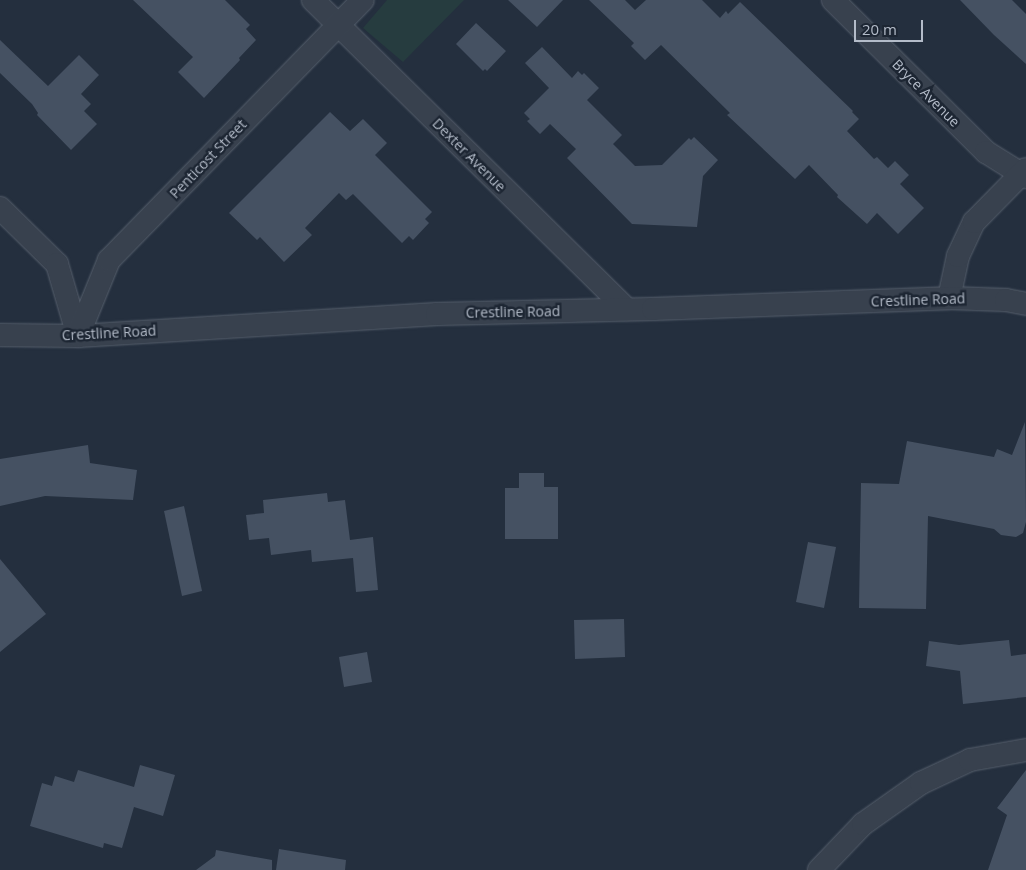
<!DOCTYPE html>
<style>
body{margin:0}
#map{position:relative;width:1026px;height:870px;overflow:hidden;background:#242f3e;font-family:"Open Sans",sans-serif}
div>[style]{position:absolute}
[style*='--x']{left:calc(var(--x)*1px);top:calc(var(--y)*1px);width:calc(var(--w)*1px);rotate:calc(var(--a)*1deg)}
.green>*{inset:0;background:#263c3f}
.building>*{inset:0;background:#455162}
.roads{filter:drop-shadow(0 0 1px #565f6c) drop-shadow(0 0 1px #565f6c)}
.minor>*{height:22px;margin:-11px;padding:0 11px;transform-origin:11px;border-radius:11px;background:#38414e}
span{translate:-50% -50%;white-space:nowrap;text-align:center;line-height:1.15;-webkit-text-stroke:5px #1d2633;paint-order:stroke}
.street-label{font-size:14px;color:#b4bcc9}
.scale{position:absolute;left:854px;top:20px;width:69px;height:22px;box-sizing:border-box;border:2px solid #b4bcc9;border-top:0;padding-left:6px;font-size:15px;line-height:18px;white-space:nowrap;color:#b4bcc9;-webkit-text-stroke:4px #1d2633;paint-order:stroke}
</style>
<div id="map">
<div class="green">
<div style="clip-path:polygon(387px 0,464px 0,403px 62px,363px 28px)"></div>
</div>
<div class="building">
<div style="clip-path:polygon(133px 0,225px 0,250px 25px,246px 29px,256px 40px,239px 58px,240px 60px,204px 98px,178px 72px,193px 57px)"></div>
<div style="clip-path:polygon(508px 0,563px 0,537px 27px)"></div>
<div style="clip-path:polygon(589px 0,625px 0,635px 10px,646px 0,702px 0,720px 18px,726px 11px,728px 14px,740px 2px,853px 111px,852px 112px,859px 119px,847px 131px,874px 159px,877px 157px,888px 168px,895px 161px,909px 175px,900px 184px,924px 208px,898px 234px,877px 213px,867px 224px,837px 197px,838px 195px,809px 165px,795px 179px,727px 115px,730px 113px,661px 45px,645px 60px,631px 46px,634px 43px)"></div>
<div style="clip-path:polygon(960px 0,1012px 0,1026px 14px,1026px 64px,994px 35px)"></div>
<div style="clip-path:polygon(476px 23px,506px 51px,487px 71px,485px 69px,483px 71px,456px 44px)"></div>
<div style="clip-path:polygon(0 40px,48px 86px,79px 55px,99px 75px,81px 94px,91px 104px,84px 111px,97px 124px,71px 150px,37px 115px,38px 113px,32px 104px,0 73px)"></div>
<div style="clip-path:polygon(542px 47px,572px 78px,578px 71px,582px 75px,584px 73px,599px 88px,587px 100px,622px 135px,613px 144px,635px 166px,662px 165px,689px 138px,691px 140px,694px 137px,718px 160px,703px 176px,697px 227px,632px 224px,567px 158px,576px 149px,550px 124px,540px 134px,527px 121px,530px 119px,524px 113px,549px 88px,525px 63px)"></div>
<div style="clip-path:polygon(330px 112px,350px 131px,363px 119px,387px 143px,375px 155px,432px 212px,425px 219px,429px 223px,413px 240px,409px 236px,402px 243px,353px 194px,346px 200px,339px 193px,305px 228px,312px 235px,284px 262px,260px 237px,257px 240px,229px 213px)"></div>
<div style="clip-path:polygon(1025px 422px,1026px 522px,1023px 533px,1016px 537px,1001px 535px,994px 529px,928px 516px,926px 609px,859px 608px,861px 483px,899px 484px,907px 441px,994px 457px,997px 449px,1012px 455px)"></div>
<div style="clip-path:polygon(88px 445px,90px 463px,137px 470px,133px 500px,45px 496px,0 506px,0 459px)"></div>
<div style="clip-path:polygon(519px 473px,544px 473px,544px 487px,558px 487px,558px 539px,505px 539px,505px 488px,519px 488px)"></div>
<div style="clip-path:polygon(327px 493px,328px 502px,345px 500px,350px 540px,373px 537px,378px 590px,356px 592px,353px 558px,312px 562px,311px 550px,271px 555px,269px 538px,249px 540px,246px 515px,264px 513px,263px 500px)"></div>
<div style="clip-path:polygon(184px 506px,202px 591px,182px 596px,164px 511px)"></div>
<div style="clip-path:polygon(808px 542px,836px 547px,824px 608px,796px 602px)"></div>
<div style="clip-path:polygon(0 559px,46px 614px,0 652px)"></div>
<div style="clip-path:polygon(624px 619px,625px 657px,575px 659px,574px 620px)"></div>
<div style="clip-path:polygon(1009px 640px,1011px 656px,1026px 654px,1026px 697px,963px 704px,960px 671px,926px 666px,929px 641px,959px 645px)"></div>
<div style="clip-path:polygon(367px 652px,372px 682px,344px 687px,339px 657px)"></div>
<div style="clip-path:polygon(140px 765px,175px 775px,163px 816px,134px 807px,122px 848px,104px 843px,103px 848px,30px 826px,42px 783px,52px 786px,55px 776px,74px 782px,78px 770px,134px 787px)"></div>
<div style="clip-path:polygon(1026px 770px,1026px 870px,988px 870px,1007px 815px,997px 808px)"></div>
<div style="clip-path:polygon(279px 849px,346px 860px,345px 870px,276px 870px)"></div>
<div style="clip-path:polygon(216px 850px,272px 860px,272px 870px,196px 870px,215px 856px)"></div>
</div>
<div class="roads">
<div class="minor">
<div style="--x:313;--y:0;--w:440;--a:44.6"></div>
<div style="--x:833;--y:0;--w:216;--a:44.8"></div>
<div style="--x:986;--y:152;--w:47;--a:32"></div>
<div style="--x:0;--y:208;--w:80;--a:44.5"></div>
<div style="--x:57;--y:264;--w:75;--a:73.7"></div>
<div style="--x:949;--y:298;--w:43;--a:-77.9"></div>
<div style="--x:958;--y:256;--w:38;--a:-65"></div>
<div style="--x:974;--y:222;--w:74;--a:-45.5"></div>
<div style="--x:0;--y:335;--w:78;--a:0.7"></div>
<div style="--x:78;--y:336;--w:360;--a:-3.5"></div>
<div style="--x:437;--y:314;--w:216;--a:-1.3"></div>
<div style="--x:653;--y:309;--w:296;--a:-2.1"></div>
<div style="--x:949;--y:298;--w:57;--a:2"></div>
<div style="--x:1006;--y:300;--w:20;--a:11"></div>
<div style="--x:78;--y:336;--w:82;--a:-67.8"></div>
<div style="--x:109;--y:260;--w:363;--a:-45.7"></div>
<div style="--x:819;--y:870;--w:64;--a:-46.3"></div>
<div style="--x:863;--y:824;--w:71;--a:-35.3"></div>
<div style="--x:921;--y:783;--w:54;--a:-25.1"></div>
<div style="--x:970;--y:760;--w:57;--a:-10.1"></div>
</div>
</div>
<div class="street-label">
<span style="left:926px;top:93px;rotate:45deg">Bryce Avenue</span>
<span style="left:469px;top:155px;rotate:45deg">Dexter Avenue</span>
<span style="left:208px;top:159px;rotate:-46deg">Penticost Street</span>
<span style="left:918px;top:300px;rotate:-2deg">Crestline Road</span>
<span style="left:513px;top:312px;rotate:-1deg">Crestline Road</span>
<span style="left:109px;top:333px;rotate:-3deg">Crestline Road</span>
</div>
<div class="scale">20 m</div>
</div>
